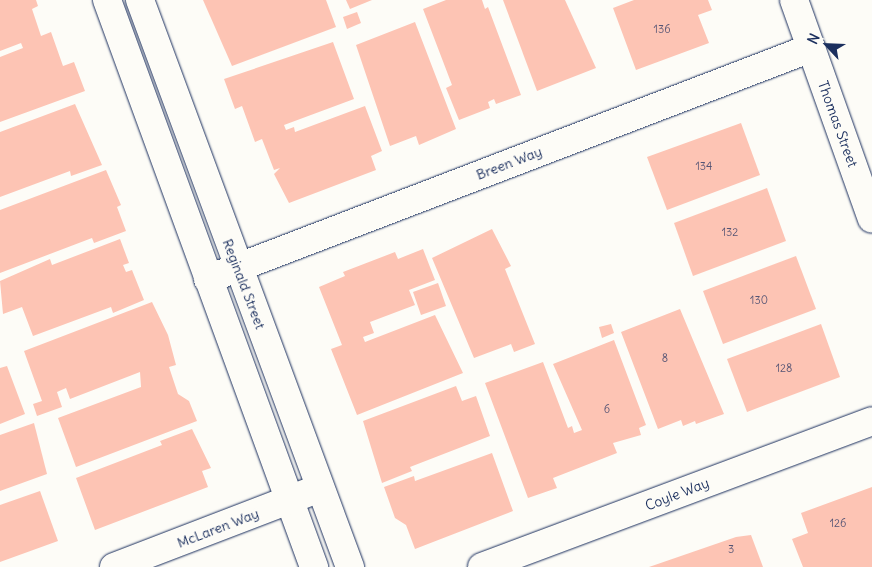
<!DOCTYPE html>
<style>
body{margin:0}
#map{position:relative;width:872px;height:567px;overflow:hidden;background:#fdfcf7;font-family:Delius,sans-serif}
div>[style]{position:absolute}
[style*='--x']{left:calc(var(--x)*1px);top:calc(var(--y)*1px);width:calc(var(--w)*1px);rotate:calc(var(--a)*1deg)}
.building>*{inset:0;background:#fdc4b4}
.roads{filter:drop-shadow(0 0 1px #1b2f5e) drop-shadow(0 0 1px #1b2f5e)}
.minor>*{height:28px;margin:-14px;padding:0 14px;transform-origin:14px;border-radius:14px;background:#fdfcf7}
span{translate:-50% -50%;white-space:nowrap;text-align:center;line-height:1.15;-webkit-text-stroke:5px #fdfcf7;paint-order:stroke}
.number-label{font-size:11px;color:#545474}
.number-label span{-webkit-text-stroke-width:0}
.street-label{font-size:14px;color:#1b2f5e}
.north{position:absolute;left:802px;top:20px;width:50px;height:50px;-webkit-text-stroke:4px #fdfcf7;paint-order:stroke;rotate:295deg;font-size:14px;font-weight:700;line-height:20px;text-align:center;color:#1b2f5e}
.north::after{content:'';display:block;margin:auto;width:18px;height:22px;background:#1b2f5e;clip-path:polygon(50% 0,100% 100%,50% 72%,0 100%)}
</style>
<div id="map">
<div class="building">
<div style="clip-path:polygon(0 0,36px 0,38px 6px,32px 9px,41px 36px,51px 32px,63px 66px,74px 62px,85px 91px,0 122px,0 57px,23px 48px,21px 43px,0 51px)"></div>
<div style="clip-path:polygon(203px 0,326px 0,336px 27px,232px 66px)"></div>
<div style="clip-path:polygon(346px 0,372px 0,350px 9px)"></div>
<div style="clip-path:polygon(446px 0,482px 0,485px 9px,488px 7px,521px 95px,496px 104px,494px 99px,488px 102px,490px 108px,459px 120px,446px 88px,452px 85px,423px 9px)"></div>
<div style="clip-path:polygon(503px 0,565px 0,596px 68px,537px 91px)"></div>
<div style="clip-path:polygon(634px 0,708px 0,712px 10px,698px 15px,709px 43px,636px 70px,613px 8px)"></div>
<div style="clip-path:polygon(357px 12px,361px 23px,347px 29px,343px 17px)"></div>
<div style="clip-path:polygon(415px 22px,456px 129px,419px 145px,416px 136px,390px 146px,356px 45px)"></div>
<div style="clip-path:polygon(333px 42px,354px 99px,284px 125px,286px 130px,294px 127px,295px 132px,365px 106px,382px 151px,371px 156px,376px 170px,289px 203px,274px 174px,280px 168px,274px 170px,262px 139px,255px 142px,242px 106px,235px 109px,224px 79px)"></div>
<div style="clip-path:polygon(75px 104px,102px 165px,71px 176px,70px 171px,0 197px,0 132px)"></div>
<div style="clip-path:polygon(741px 123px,760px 175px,667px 210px,647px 157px)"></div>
<div style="clip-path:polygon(106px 170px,121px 205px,117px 207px,126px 231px,94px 243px,92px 238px,0 273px,0 210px)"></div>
<div style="clip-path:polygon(767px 188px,786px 241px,693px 276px,674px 223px)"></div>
<div style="clip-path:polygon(492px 229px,511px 266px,505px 269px,535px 344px,514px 352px,511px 344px,474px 358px,432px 258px)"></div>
<div style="clip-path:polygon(120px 239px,129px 263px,123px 265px,126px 272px,132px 270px,144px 300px,113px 313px,111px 307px,33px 336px,22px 307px,3px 314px,0 281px,50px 259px,52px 265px)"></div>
<div style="clip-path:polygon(423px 249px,435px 280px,409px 290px,415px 305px,370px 322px,374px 333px,363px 337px,365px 342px,435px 315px,463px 373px,357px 415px,331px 349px,342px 345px,319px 287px,345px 276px,343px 272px,395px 252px,398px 259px)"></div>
<div style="clip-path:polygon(796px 256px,816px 309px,723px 344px,703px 291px)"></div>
<div style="clip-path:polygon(438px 283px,446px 306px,421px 315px,413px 292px)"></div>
<div style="clip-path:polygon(152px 302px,168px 335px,176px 365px,169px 367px,178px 394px,189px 401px,197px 421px,76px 467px,58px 418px,141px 387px,140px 372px,70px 399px,66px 388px,57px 392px,62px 407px,37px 416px,33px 404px,42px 401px,24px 351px)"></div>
<div style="clip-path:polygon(680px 309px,724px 414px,696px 424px,695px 421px,683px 426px,681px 420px,658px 429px,621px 332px)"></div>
<div style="clip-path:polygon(611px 324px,614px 333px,602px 338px,599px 327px)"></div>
<div style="clip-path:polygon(821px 324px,840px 377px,747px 412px,727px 359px)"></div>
<div style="clip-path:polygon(614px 340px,646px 425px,639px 428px,641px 435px,613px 443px,617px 453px,553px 478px,557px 488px,528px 498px,485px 383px,543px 362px,568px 428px,572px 426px,574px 433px,582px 430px,553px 364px)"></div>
<div style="clip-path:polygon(7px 366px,25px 414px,0 424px,0 368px)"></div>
<div style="clip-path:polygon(456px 386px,462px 401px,476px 396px,490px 436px,410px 467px,412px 471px,382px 483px,363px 421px)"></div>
<div style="clip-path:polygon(34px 423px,47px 474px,0 491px,0 435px)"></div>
<div style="clip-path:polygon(192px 429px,211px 468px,202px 471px,208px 487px,95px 530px,76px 478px,162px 445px,160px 441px)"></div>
<div style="clip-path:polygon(492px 453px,513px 511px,415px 549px,406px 525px,395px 518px,384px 487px,414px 476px,415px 481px)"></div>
<div style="clip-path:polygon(872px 487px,872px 567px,803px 567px,792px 539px,808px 533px,801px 513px)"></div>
<div style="clip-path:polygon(40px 491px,58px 541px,0 562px,0 505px)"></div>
<div style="clip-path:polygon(751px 535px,763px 567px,649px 567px,736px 537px)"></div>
</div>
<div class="roads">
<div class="minor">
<div style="--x:107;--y:0;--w:604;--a:69.94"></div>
<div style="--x:140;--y:0;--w:605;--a:69.68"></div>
<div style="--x:794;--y:0;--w:232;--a:70.4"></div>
<div style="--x:208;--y:279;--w:646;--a:-20.96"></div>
<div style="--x:114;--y:567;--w:207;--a:-21"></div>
<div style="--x:482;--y:567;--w:416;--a:-20.5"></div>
</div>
</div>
<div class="number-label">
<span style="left:662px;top:29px">136</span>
<span style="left:704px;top:166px">134</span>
<span style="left:730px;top:232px">132</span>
<span style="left:759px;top:300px">130</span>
<span style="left:665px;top:358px">8</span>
<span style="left:784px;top:368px">128</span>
<span style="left:607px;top:409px">6</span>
<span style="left:838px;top:523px">126</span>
<span style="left:731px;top:549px">3</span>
</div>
<div class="street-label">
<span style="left:838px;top:124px;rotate:70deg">Thomas Street</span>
<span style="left:509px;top:163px;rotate:-21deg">Breen Way</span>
<span style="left:244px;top:284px;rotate:69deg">Reginald Street</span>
<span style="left:677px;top:494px;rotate:-21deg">Coyle Way</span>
<span style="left:218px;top:528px;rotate:-21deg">McLaren Way</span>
</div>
<div class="north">N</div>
</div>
